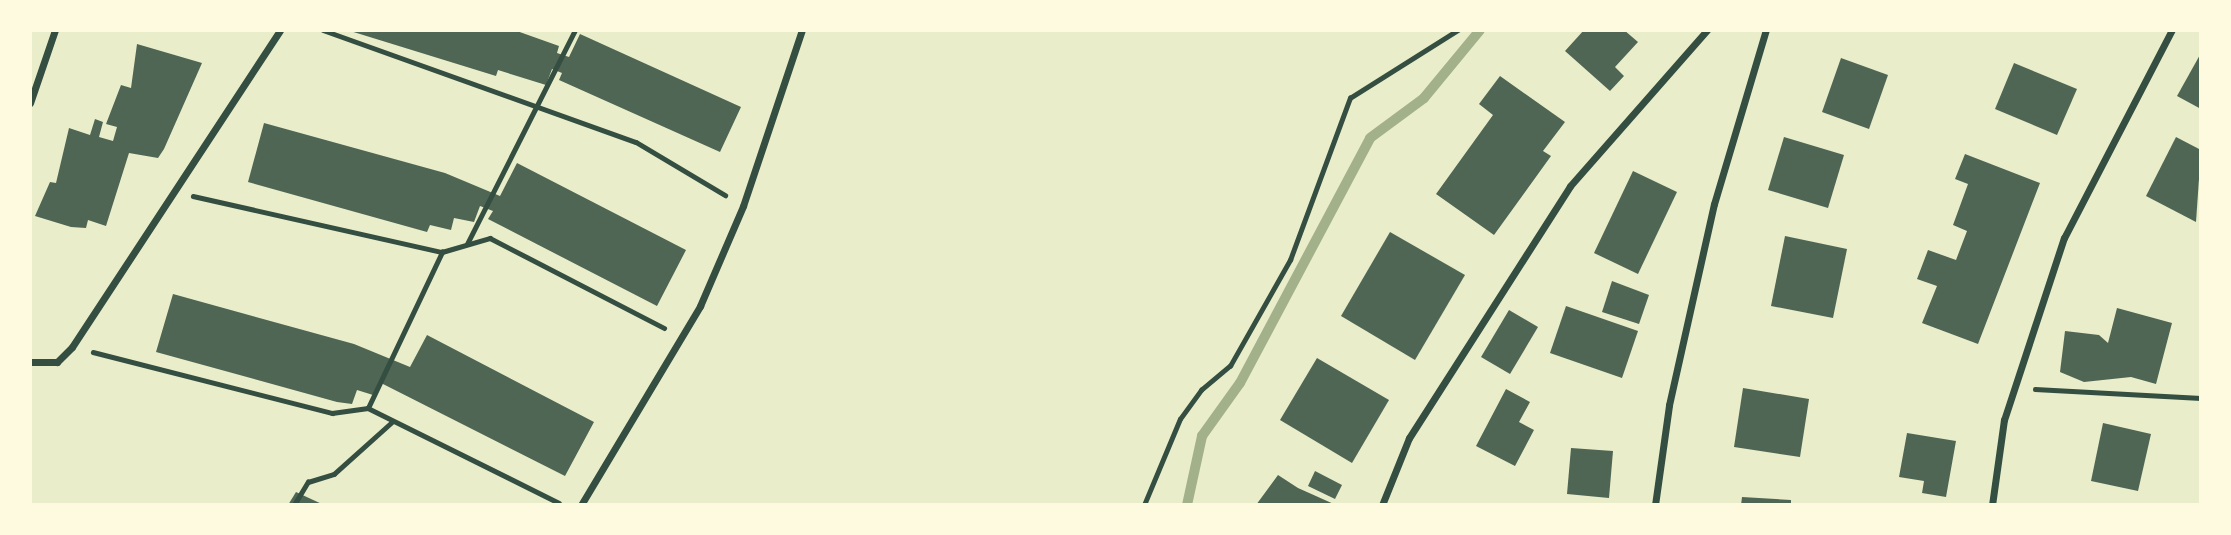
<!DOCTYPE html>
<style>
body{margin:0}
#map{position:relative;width:2231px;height:535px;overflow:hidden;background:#e9edc9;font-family:"Libre Baskerville",serif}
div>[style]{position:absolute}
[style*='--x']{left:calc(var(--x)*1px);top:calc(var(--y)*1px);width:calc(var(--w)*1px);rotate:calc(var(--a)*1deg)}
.stream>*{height:10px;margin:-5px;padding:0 5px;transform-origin:5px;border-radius:5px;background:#a3b18a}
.building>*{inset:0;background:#4f6655}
.path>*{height:4.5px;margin:-2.25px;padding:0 2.25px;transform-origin:2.25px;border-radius:2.25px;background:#344e41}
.minor>*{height:7px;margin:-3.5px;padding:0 3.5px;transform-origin:3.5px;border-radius:3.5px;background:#344e41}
span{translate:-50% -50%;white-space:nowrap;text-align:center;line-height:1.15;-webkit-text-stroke:7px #fefae0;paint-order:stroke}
.frame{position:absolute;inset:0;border:32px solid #fefae0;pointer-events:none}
</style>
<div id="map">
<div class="stream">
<div style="--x:1187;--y:505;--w:71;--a:-77.7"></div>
<div style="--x:1202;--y:436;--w:65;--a:-54.4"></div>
<div style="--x:1240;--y:383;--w:277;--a:-62"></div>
<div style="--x:1370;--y:138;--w:67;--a:-36.5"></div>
<div style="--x:1424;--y:98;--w:88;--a:-50.5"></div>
</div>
<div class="building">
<div style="clip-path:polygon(347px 30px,514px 30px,559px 46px,557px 53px,569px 57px,580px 34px,741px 107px,720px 152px,559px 80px,562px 73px,552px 69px,546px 85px,498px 70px,496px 76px)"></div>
<div style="clip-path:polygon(1584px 30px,1624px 30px,1638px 42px,1615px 67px,1624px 76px,1610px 91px,1565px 51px)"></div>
<div style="clip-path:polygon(137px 44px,202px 63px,164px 149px,158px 158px,129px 153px,106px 226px,88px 220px,86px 228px,71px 227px,35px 216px,50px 182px,56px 183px,69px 128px,90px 135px,95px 119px,103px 122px,99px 137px,113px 141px,117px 127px,106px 124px,121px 85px,131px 88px)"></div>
<div style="clip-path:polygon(2201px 53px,2201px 109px,2177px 96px)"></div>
<div style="clip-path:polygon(1841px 58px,1888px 75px,1869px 129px,1822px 112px)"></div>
<div style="clip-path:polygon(2014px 63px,2077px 89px,2057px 135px,1995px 109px)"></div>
<div style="clip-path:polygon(1500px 76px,1565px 122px,1543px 151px,1551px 156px,1494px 235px,1436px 194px,1493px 115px,1479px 104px)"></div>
<div style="clip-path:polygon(264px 123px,445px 173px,500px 196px,517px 163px,686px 250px,657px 306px,488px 219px,493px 211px,480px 206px,474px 222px,454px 218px,451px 230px,430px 225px,427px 232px,248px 182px)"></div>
<div style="clip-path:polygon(1784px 137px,1844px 155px,1828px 208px,1768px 190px)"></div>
<div style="clip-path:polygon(2176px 137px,2201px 150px,2196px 222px,2146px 196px)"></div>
<div style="clip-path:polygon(1965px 154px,2040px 183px,1978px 344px,1922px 323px,1937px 286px,1917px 279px,1928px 250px,1956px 260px,1967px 231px,1953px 225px,1968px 184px,1955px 179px)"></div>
<div style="clip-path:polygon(1633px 171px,1677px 192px,1638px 274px,1594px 253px)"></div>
<div style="clip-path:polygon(1390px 232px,1465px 275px,1415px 360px,1341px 316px)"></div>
<div style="clip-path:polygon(1785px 236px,1847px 249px,1833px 318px,1771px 306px)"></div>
<div style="clip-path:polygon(1612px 281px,1649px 295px,1639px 324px,1602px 312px)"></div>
<div style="clip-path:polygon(173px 294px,354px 344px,410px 367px,427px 335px,594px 422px,565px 476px,381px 383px,373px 395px,357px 390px,352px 404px,337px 402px,156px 352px)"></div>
<div style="clip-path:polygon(1566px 306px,1638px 331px,1622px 378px,1550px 353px)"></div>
<div style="clip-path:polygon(2117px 308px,2172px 323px,2156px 384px,2131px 377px,2084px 382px,2060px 372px,2065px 331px,2099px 335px,2108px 343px)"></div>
<div style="clip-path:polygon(1509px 310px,1538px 327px,1510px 374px,1481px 357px)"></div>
<div style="clip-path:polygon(1317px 358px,1389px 400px,1352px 463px,1280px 420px)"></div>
<div style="clip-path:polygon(1743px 388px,1809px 399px,1800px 457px,1734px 447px)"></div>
<div style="clip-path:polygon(1506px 389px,1530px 402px,1519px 422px,1534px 430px,1515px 466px,1476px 446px)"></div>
<div style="clip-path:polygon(2103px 423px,2151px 434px,2138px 491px,2091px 481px)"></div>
<div style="clip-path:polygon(1907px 433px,1956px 441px,1946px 497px,1922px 493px,1924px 481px,1899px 477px)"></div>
<div style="clip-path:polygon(1571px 448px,1613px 451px,1609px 498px,1567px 494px)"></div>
<div style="clip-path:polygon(1315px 471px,1342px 485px,1335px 499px,1308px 486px)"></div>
<div style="clip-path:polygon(1278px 475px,1298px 488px,1336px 505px,1256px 505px)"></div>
<div style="clip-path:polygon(296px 492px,324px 505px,288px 505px)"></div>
<div style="clip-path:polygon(1742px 497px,1791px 500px,1791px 505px,1741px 505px)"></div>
</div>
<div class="path">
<div style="--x:323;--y:30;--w:332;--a:19.7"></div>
<div style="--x:636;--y:142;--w:104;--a:30.8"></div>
<div style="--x:193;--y:196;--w:255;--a:12.7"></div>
<div style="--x:442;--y:252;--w:50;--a:-16.3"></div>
<div style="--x:490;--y:238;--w:196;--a:27.3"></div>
<div style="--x:467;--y:244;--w:240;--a:-63.2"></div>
<div style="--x:93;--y:352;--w:247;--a:14.3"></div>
<div style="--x:332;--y:413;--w:36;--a:-8"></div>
<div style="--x:368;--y:408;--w:213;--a:26.4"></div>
<div style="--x:2035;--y:389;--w:166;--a:3.1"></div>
<div style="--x:368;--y:408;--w:173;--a:-64.6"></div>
<div style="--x:294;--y:505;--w:27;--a:-59"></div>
<div style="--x:308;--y:482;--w:27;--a:-17"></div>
<div style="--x:334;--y:474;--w:78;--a:-41.9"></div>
<div style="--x:1144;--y:505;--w:93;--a:-67.3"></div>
<div style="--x:1180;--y:419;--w:36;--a:-54"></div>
<div style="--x:1201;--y:390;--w:38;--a:-40"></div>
<div style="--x:1230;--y:366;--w:122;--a:-60.5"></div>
<div style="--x:1290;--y:260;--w:173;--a:-69.7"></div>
<div style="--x:1350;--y:98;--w:128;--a:-32.2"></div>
</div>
<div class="minor">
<div style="--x:30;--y:103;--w:77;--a:-71.1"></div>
<div style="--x:30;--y:362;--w:27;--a:0"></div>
<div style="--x:57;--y:362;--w:21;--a:-45"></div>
<div style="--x:72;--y:347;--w:379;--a:-56.7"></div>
<div style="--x:581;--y:505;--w:232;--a:-59.1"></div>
<div style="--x:700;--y:306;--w:109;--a:-66.7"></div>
<div style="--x:743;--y:206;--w:186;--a:-71.5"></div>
<div style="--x:1382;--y:505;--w:72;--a:-68.1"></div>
<div style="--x:1409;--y:438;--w:299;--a:-57.4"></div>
<div style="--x:1570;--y:186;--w:208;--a:-48.7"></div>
<div style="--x:1655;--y:505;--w:101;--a:-82"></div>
<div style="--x:1669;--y:405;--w:206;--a:-77.4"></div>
<div style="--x:1714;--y:204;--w:182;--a:-73.4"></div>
<div style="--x:1992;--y:505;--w:86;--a:-82"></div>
<div style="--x:2004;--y:420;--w:192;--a:-71.8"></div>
<div style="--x:2064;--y:238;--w:234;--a:-62.6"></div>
</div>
<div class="frame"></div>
</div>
